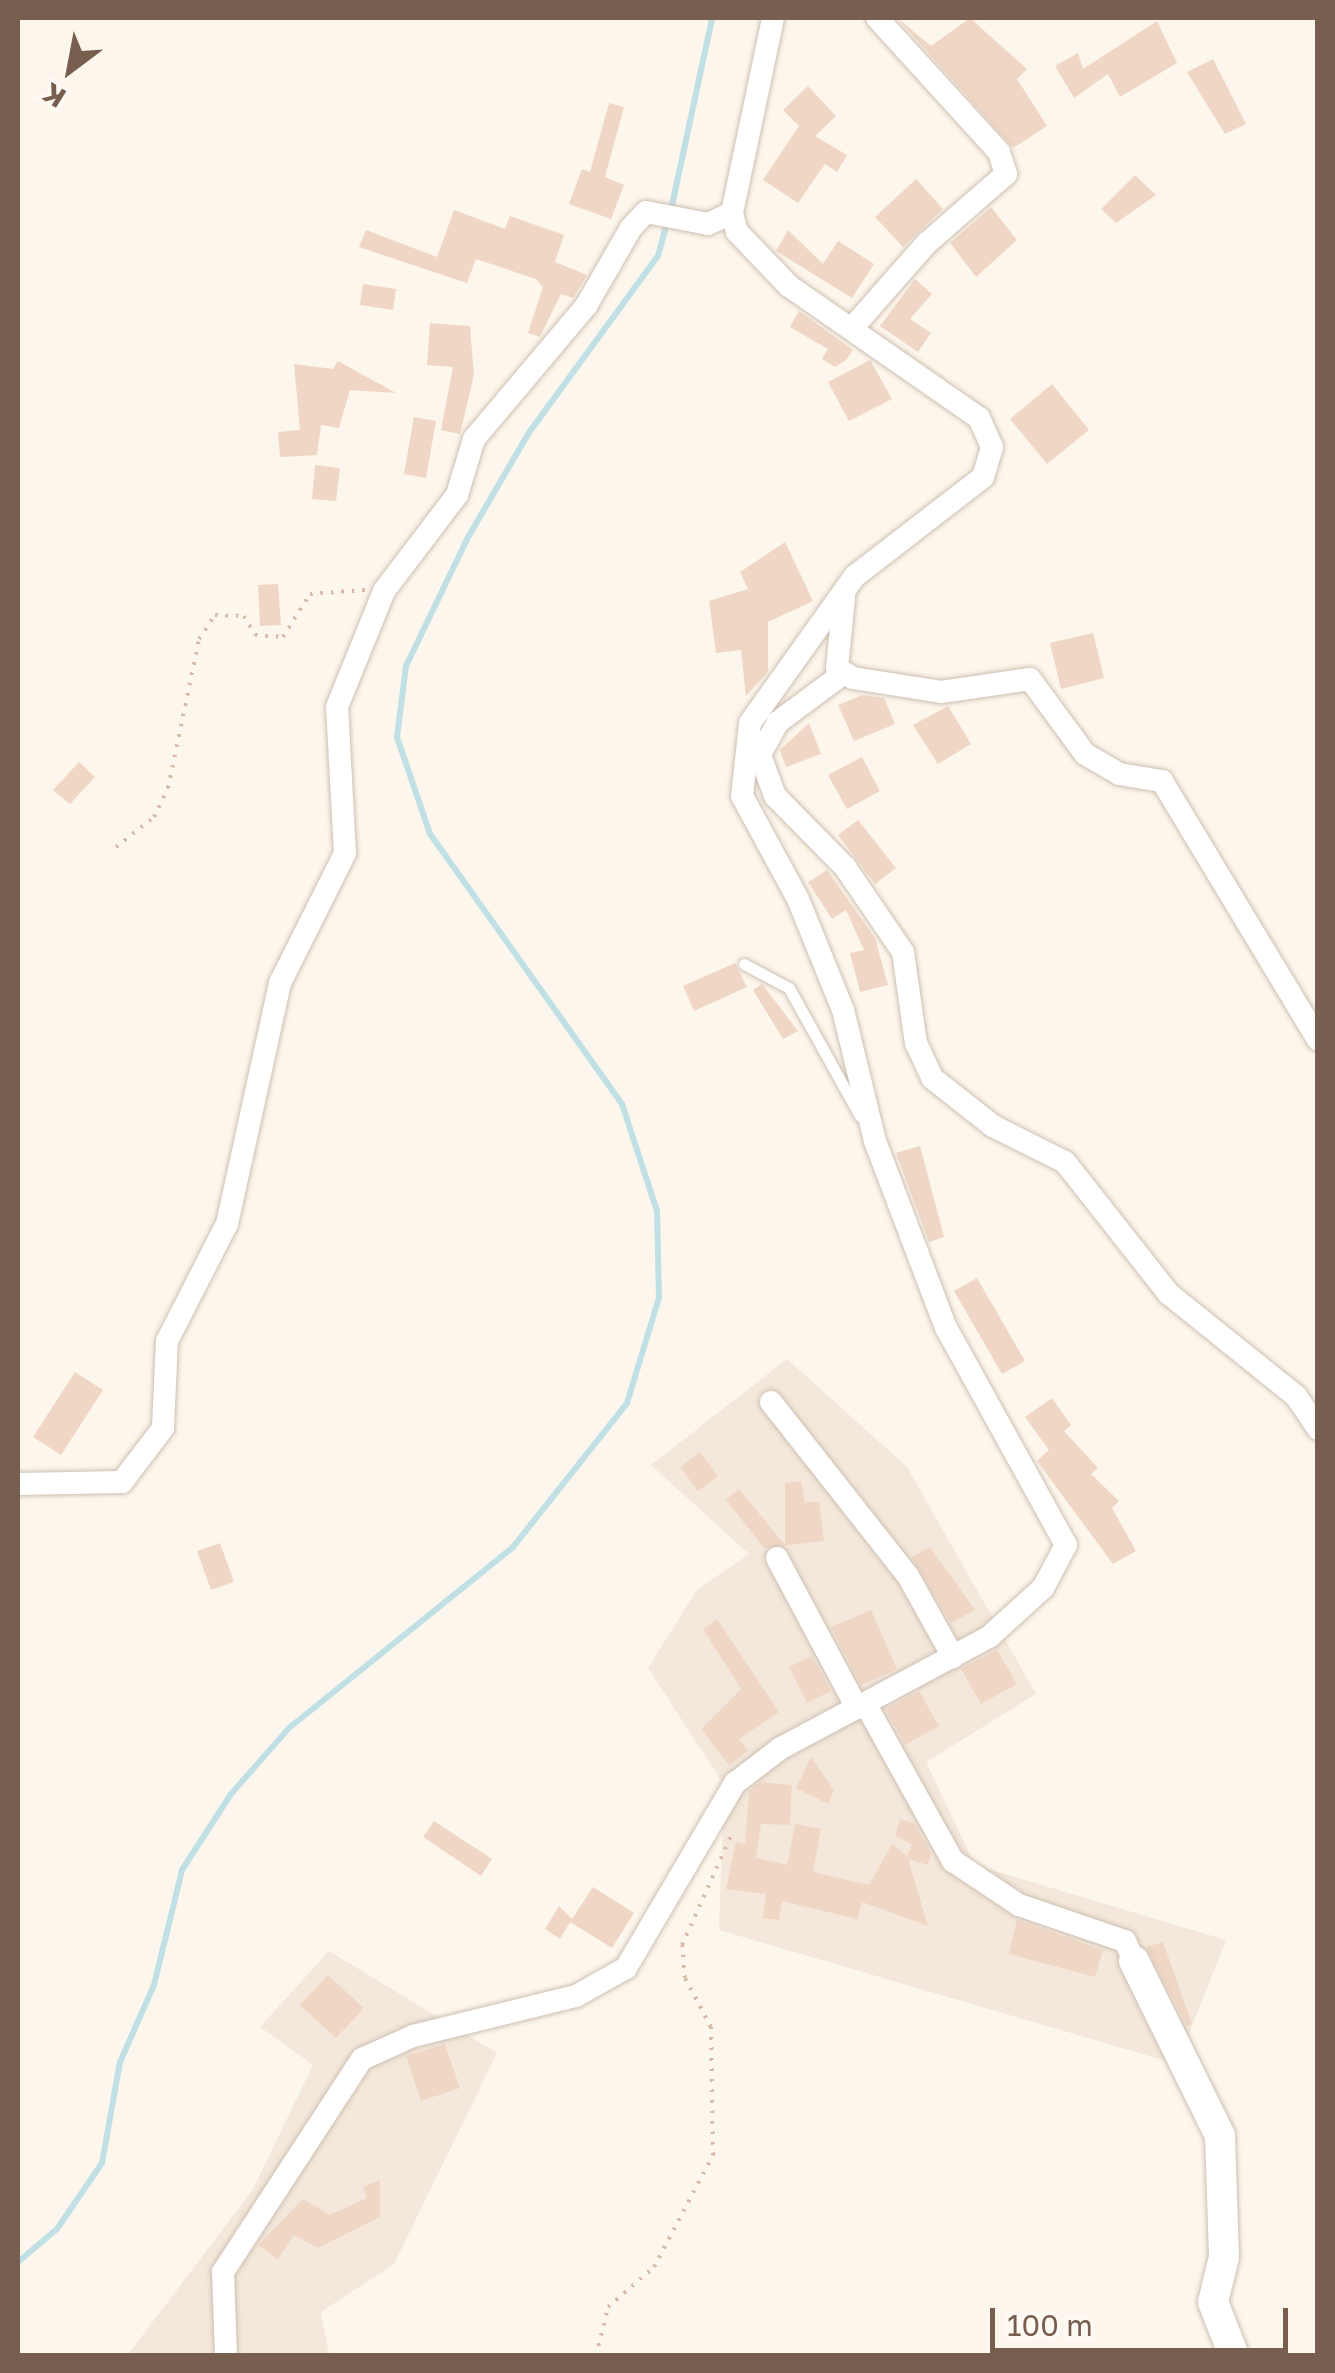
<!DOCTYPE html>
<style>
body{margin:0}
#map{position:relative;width:1335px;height:2373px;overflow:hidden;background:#fcf6ec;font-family:"Golos Text",sans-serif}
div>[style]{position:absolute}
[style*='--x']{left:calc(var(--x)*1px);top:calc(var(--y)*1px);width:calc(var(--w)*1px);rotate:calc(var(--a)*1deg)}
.residential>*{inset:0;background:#f3e8db}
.stream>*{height:6px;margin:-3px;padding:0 3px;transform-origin:3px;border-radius:3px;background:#c1e0e6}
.building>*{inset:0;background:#f0d7c5}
.path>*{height:4px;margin-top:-2px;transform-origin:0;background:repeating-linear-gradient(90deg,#d6baa7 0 2.5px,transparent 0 10.5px)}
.roads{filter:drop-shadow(0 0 2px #cebfb1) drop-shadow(0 0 2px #cebfb1)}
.lane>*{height:11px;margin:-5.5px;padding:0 5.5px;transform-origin:5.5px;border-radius:5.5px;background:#fff}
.street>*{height:22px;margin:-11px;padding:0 11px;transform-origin:11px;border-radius:11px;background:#fff}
.secondary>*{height:30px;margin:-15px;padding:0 15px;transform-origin:15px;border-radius:15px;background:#fff}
span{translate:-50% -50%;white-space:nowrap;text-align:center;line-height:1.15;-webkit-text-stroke:9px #fefaf3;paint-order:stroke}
.frame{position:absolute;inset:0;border:20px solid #775e4f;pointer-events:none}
.north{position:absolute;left:20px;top:20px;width:100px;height:100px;-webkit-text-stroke:8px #fefaf3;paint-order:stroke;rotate:212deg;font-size:28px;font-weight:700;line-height:40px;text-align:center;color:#775e4f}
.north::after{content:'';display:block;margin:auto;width:35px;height:45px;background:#775e4f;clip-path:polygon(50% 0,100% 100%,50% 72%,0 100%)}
.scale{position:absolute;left:990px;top:2308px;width:298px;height:45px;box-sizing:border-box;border:5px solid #775e4f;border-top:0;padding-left:12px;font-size:30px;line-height:35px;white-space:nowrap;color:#775e4f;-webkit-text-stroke:8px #fefaf3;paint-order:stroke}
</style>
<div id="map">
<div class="residential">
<div style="clip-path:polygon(787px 1359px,907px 1467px,1036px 1694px,926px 1762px,975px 1865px,1226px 1940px,1177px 2064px,719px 1930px,724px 1785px,648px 1668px,697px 1590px,749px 1554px,651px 1465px)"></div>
<div style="clip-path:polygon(329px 1951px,497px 2053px,394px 2264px,321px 2312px,329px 2355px,127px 2356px,253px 2189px,313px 2065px,260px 2027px)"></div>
</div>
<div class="stream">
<div style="--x:671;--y:210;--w:196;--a:-77.9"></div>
<div style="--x:18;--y:2262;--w:51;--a:-40.2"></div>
<div style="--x:57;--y:2229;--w:80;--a:-55.7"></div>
<div style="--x:102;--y:2163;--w:103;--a:-79.9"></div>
<div style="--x:120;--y:2062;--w:84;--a:-66.2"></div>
<div style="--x:154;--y:1985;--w:118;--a:-76.3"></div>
<div style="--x:182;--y:1870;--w:90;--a:-57.2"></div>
<div style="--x:231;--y:1794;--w:88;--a:-48.7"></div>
<div style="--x:289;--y:1728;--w:288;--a:-38.9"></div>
<div style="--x:513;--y:1547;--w:184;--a:-51.6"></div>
<div style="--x:627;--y:1403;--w:110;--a:-73.1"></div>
<div style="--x:659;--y:1298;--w:87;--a:-91.3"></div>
<div style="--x:657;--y:1211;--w:113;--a:-108.1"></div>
<div style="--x:622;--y:1104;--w:331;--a:-125.4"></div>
<div style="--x:430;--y:834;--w:102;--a:-108.8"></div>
<div style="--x:397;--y:737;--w:72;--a:-82.8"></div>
<div style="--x:406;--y:666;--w:141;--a:-64.3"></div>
<div style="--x:467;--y:539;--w:121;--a:-59.8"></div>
<div style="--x:528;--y:434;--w:220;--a:-53.9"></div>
<div style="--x:658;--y:256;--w:35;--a:-75"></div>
</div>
<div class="building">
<div style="clip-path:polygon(897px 18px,931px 46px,970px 18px,1027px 69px,1017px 79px,1047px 126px,1013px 148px)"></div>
<div style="clip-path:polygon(1157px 21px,1177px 63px,1120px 97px,1108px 74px,1074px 98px,1055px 66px,1078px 53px,1083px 69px)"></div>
<div style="clip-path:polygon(1213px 59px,1246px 124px,1225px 134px,1187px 72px)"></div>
<div style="clip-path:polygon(808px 86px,836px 116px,815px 136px,847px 155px,837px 172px,825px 164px,798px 203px,763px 180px,799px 126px,783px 110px)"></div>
<div style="clip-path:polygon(609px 103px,624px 107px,605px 177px,624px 185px,611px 219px,569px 204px,582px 169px,590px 172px)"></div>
<div style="clip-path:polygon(1135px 175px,1156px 195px,1116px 223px,1101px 209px)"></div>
<div style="clip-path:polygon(916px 179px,943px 209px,903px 247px,875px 217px)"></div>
<div style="clip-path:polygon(991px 207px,1017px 240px,976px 277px,950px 243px)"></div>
<div style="clip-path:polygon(454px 210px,505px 229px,510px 216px,564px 235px,555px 262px,587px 275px,573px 298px,561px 294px,540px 337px,528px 333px,543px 287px,536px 279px,476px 259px,467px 283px,359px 247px,366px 230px,437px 257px)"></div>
<div style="clip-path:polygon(788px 230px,823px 264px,838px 241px,874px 264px,852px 298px,776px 251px)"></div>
<div style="clip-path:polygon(915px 279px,932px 294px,910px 319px,931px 333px,918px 352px,880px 326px)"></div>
<div style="clip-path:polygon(363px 284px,396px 289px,393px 310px,360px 305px)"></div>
<div style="clip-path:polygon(799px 311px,853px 350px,846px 360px,835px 367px,822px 359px,828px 349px,790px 327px)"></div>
<div style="clip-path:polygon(430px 323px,470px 326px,474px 375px,460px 434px,441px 430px,453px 367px,427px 365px)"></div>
<div style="clip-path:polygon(870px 360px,892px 399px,849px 421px,828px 382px)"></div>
<div style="clip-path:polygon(338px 361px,396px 393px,350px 390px,339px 428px,321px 425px,317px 455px,280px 457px,278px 432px,300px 430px,294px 364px,333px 369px)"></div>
<div style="clip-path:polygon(1052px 384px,1089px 430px,1047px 464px,1010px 419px)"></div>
<div style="clip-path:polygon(414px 417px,436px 421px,426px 478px,404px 474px)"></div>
<div style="clip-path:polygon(315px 465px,340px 468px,336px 501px,312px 499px)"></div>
<div style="clip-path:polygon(785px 542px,813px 601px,768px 622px,768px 672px,746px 696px,741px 650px,716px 653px,709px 601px,748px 589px,740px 572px)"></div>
<div style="clip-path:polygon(278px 584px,281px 625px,260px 626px,258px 585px)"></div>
<div style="clip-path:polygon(1093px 633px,1104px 678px,1061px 689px,1050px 643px)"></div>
<div style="clip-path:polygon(862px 695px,884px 698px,895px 724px,854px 741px,838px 705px)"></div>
<div style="clip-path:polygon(948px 706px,971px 744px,938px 764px,913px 725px)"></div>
<div style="clip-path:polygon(809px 723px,821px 754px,786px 767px,780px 750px)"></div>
<div style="clip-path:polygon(862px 757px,880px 791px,847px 809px,828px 775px)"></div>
<div style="clip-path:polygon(79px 762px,95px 777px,70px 804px,53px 790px)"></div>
<div style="clip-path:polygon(858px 820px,896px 868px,875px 884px,838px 835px)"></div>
<div style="clip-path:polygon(827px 870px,875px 938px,888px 985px,860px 992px,850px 953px,864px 950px,846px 910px,832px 919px,808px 882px)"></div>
<div style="clip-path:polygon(735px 963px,747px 987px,694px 1011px,683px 986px)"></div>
<div style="clip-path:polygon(762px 984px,798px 1031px,783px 1039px,753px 990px)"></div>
<div style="clip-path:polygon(920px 1146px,944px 1237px,929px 1242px,896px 1153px)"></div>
<div style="clip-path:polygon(977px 1278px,1025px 1361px,1002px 1374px,954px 1291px)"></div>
<div style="clip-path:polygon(75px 1372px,103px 1390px,61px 1455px,33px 1437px)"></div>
<div style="clip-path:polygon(1052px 1398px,1071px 1425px,1064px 1431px,1098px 1468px,1091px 1474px,1119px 1501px,1112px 1508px,1136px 1551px,1113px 1564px,1037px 1461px,1049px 1450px,1025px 1417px)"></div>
<div style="clip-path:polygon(700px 1452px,718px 1476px,698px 1491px,680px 1467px)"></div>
<div style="clip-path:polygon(801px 1481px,805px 1503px,819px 1501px,824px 1541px,764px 1548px,726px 1500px,739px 1489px,785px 1545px,785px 1483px)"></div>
<div style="clip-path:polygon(220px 1543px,234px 1582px,211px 1590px,197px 1551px)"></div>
<div style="clip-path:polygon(930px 1547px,975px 1610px,951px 1623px,912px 1557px)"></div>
<div style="clip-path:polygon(871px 1610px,897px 1669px,861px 1685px,831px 1627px)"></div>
<div style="clip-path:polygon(717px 1619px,779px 1712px,739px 1739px,748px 1751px,729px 1765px,701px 1729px,741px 1689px,703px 1629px)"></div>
<div style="clip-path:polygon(997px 1650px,1017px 1684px,981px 1704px,961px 1669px)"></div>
<div style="clip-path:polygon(812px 1656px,831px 1691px,807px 1703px,789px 1667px)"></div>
<div style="clip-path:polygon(919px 1691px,939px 1726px,905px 1745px,886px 1709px)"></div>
<div style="clip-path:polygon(811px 1757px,834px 1790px,828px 1804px,796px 1788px)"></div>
<div style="clip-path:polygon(760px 1782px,792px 1785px,790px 1825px,761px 1824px,756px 1858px,787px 1865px,795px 1824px,821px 1829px,813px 1872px,869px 1885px,892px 1844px,907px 1856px,912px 1844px,895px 1836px,900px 1819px,915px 1824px,931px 1853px,928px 1865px,908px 1859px,928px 1926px,862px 1902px,857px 1919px,782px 1901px,779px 1920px,763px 1918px,766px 1894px,726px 1889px,736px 1842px,745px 1844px,749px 1791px)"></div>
<div style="clip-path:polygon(434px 1821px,492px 1859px,481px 1876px,423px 1837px)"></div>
<div style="clip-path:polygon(593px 1887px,634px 1913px,612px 1948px,570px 1922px,560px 1939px,545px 1929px,559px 1906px,572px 1919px)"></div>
<div style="clip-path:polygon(1017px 1920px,1103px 1950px,1095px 1977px,1009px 1954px)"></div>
<div style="clip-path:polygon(1163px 1942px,1192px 2024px,1187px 2026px,1146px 1947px)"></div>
<div style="clip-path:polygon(328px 1975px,364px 2008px,336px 2038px,300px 2005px)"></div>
<div style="clip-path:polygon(445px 2044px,460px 2088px,421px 2101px,406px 2056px)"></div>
<div style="clip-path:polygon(380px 2180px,380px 2217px,318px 2248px,294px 2235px,278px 2259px,258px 2245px,303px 2199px,330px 2215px,367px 2198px,363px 2187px)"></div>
</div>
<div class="path">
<div style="--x:116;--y:847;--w:48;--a:-38.3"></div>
<div style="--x:154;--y:817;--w:32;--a:-64"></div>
<div style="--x:168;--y:788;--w:152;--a:-78.2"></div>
<div style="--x:199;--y:639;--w:29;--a:-56"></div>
<div style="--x:215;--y:615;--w:29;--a:2"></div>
<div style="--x:244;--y:616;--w:22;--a:60"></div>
<div style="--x:255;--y:635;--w:28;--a:4"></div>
<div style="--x:283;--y:637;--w:51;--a:-57.9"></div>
<div style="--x:310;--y:594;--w:55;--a:-4.2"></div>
<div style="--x:596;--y:2356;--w:50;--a:-76.2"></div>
<div style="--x:608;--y:2307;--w:61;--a:-41"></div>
<div style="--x:654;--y:2267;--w:127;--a:-62.2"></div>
<div style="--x:713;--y:2155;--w:128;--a:-90.9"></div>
<div style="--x:711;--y:2027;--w:55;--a:-118"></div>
<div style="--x:685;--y:1978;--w:33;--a:-95"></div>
<div style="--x:682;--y:1945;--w:120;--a:-65.8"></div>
</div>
<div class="roads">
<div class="lane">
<div style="--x:744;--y:964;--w:51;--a:28.1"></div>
<div style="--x:789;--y:988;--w:146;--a:61"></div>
</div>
<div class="street">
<div style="--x:854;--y:326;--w:111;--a:-48.7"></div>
<div style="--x:927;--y:243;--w:105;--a:-41.1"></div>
<div style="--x:1006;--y:174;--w:23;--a:-108"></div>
<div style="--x:999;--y:152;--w:181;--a:-132.3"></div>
<div style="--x:844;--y:598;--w:70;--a:95.7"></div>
<div style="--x:837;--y:668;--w:19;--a:32"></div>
<div style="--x:853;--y:678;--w:89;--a:9"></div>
<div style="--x:941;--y:692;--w:90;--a:-8.3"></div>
<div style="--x:1030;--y:679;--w:93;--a:53.7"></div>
<div style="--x:1085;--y:754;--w:39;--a:30"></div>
<div style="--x:1119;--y:774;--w:44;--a:9.2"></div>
<div style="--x:1162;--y:781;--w:302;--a:58.9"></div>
<div style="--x:844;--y:673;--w:82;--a:143.4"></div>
<div style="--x:778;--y:722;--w:38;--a:119"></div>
<div style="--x:760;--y:755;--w:44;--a:69.9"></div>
<div style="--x:775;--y:796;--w:100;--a:45.4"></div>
<div style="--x:845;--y:867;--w:103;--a:55.7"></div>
<div style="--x:903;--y:952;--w:92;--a:81.9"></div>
<div style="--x:916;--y:1043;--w:38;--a:65"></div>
<div style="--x:932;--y:1078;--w:78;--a:38.2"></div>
<div style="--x:993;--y:1126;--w:80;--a:26.6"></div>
<div style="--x:1065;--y:1162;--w:168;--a:51.8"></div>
<div style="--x:1169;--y:1294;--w:163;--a:38.8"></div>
<div style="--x:1296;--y:1396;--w:40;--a:56"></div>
<div style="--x:771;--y:1402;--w:221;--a:51.8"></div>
<div style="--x:908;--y:1576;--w:93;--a:60.9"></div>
<div style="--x:18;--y:1484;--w:104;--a:-1.1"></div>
<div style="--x:122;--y:1482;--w:68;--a:-52.8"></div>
<div style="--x:163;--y:1428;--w:87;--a:-87.4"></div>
<div style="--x:167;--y:1341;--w:131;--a:-62.9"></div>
<div style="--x:227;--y:1224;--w:247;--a:-77.6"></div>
<div style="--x:280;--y:983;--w:145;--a:-63.4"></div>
<div style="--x:345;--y:853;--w:146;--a:-93.1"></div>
<div style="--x:337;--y:707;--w:125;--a:-67.9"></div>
<div style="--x:384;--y:591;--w:121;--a:-52.8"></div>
<div style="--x:457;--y:495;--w:59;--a:-73.1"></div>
<div style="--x:474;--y:439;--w:174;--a:-49.9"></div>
<div style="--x:586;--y:306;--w:90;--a:-60"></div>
<div style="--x:631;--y:228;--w:22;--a:-47"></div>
<div style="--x:646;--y:212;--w:63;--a:11"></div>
<div style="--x:708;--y:224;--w:26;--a:-25"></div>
<div style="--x:777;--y:1558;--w:170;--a:61.9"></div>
<div style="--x:866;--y:1705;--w:179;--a:60.9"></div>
<div style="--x:953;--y:1861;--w:79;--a:33.7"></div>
<div style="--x:1019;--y:1905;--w:112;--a:18.8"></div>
<div style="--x:1125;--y:1941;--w:22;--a:66"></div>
<div style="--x:226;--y:2356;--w:84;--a:-92"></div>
<div style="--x:223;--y:2272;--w:254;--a:-56.9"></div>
<div style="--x:362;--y:2059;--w:56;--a:-24.3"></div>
<div style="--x:413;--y:2036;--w:168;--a:-13.8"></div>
<div style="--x:576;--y:1996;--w:57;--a:-29.2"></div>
<div style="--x:626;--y:1968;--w:215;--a:-59.5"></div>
<div style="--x:735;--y:1783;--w:58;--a:-37.3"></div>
<div style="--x:781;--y:1748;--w:236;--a:-28.1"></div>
<div style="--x:989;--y:1637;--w:73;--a:-42.2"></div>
<div style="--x:1043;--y:1588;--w:49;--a:-61.9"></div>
<div style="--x:1066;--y:1545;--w:248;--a:-118.9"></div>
<div style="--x:946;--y:1328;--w:200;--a:-110.8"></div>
<div style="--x:875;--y:1141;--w:135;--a:-103.7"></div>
<div style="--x:843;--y:1010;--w:120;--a:-112.1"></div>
<div style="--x:798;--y:899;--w:117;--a:-118.5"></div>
<div style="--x:742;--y:796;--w:73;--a:-83.7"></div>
<div style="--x:750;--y:723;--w:181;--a:-54.5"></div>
<div style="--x:855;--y:576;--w:162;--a:-37.7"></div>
<div style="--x:983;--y:477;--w:31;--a:-73"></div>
<div style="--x:992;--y:447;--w:32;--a:-114"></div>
<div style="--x:979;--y:418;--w:231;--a:-145.2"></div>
<div style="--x:789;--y:286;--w:75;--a:-133.9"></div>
<div style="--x:737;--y:232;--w:20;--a:-105"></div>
<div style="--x:732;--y:213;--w:199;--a:-78.1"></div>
</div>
<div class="secondary">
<div style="--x:1134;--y:1961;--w:195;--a:63.8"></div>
<div style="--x:1220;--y:2136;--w:121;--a:88.1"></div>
<div style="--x:1224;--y:2257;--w:46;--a:103.7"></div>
<div style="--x:1213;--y:2302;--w:58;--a:68.7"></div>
</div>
</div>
<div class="frame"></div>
<div class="north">K</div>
<div class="scale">100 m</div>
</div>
